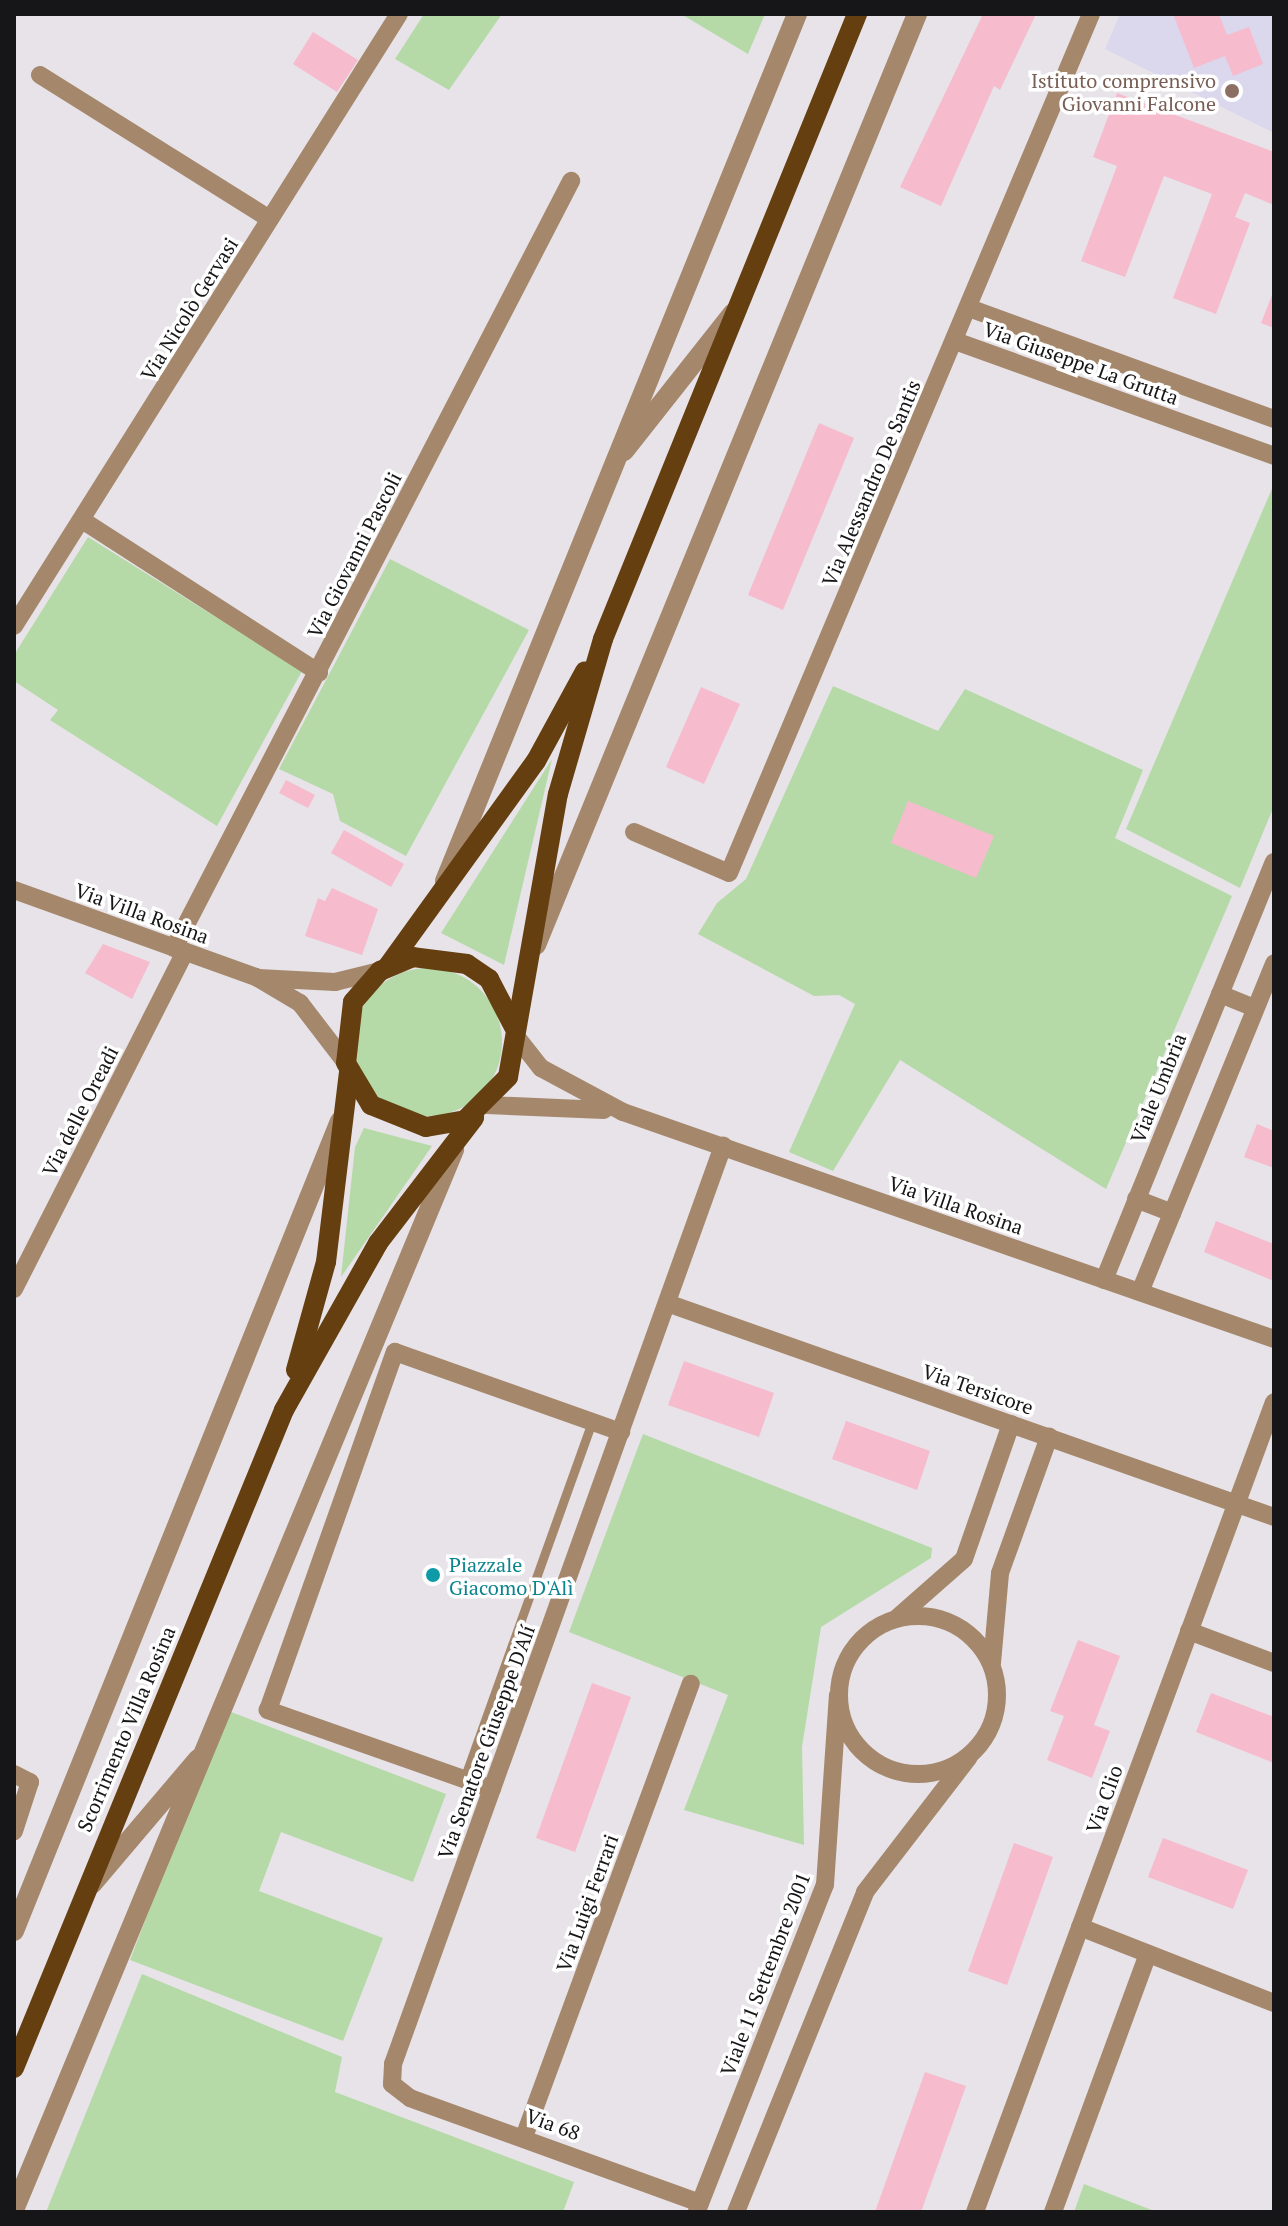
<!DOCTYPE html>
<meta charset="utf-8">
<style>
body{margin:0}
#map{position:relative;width:1288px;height:2226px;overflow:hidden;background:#e7e3e9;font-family:"PT Serif",serif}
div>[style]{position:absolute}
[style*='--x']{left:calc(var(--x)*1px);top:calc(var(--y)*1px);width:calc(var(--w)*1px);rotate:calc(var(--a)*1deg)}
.education>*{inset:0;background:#dbd8ee}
.green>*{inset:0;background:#b5daa8}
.round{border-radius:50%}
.building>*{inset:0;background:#f6bbcd}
.service>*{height:9px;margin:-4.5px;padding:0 4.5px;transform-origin:4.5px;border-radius:4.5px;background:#a5886c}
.minor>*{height:18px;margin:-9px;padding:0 9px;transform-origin:9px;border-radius:9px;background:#a5886c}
.minor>.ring{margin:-9px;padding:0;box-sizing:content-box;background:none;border:18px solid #a5886c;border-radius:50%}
.tertiary>*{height:20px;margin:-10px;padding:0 10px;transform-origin:10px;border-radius:10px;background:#a5886c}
.primary>*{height:20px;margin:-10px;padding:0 10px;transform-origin:10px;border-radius:10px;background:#663f10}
.dots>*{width:22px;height:22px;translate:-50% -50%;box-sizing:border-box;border:4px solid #fff;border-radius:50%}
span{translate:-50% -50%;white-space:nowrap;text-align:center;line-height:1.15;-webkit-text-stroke:7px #fff;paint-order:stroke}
.education-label{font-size:20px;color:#785e54}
.right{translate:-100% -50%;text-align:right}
.street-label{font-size:20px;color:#161517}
.culture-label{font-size:20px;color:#0d838f}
.left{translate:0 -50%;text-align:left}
.frame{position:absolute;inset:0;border:16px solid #161517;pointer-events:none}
</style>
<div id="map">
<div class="education">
<div style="clip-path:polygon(1120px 14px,1274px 14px,1274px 133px,1105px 49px)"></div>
</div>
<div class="green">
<div style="clip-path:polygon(424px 14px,502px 14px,449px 90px,395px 59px)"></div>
<div style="clip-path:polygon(681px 14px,765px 14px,748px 54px)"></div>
<div style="clip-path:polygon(1274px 484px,1274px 806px,1240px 888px,1126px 829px)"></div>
<div style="clip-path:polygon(88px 537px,302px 671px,217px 826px,50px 720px,58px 710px,14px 681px,14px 655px)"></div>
<div style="clip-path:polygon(390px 559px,529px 630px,406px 856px,340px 821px,333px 794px,279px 769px)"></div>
<div style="clip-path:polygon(833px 686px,938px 731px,965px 689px,1143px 770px,1115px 838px,1232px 896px,1106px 1189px,900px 1060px,833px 1171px,789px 1152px,855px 1004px,839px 995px,814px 996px,698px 934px,717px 903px,746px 879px)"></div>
<div style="clip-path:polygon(552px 759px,504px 965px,441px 933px)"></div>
<div class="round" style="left:354px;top:968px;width:148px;height:148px"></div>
<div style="clip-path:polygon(364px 1128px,432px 1146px,341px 1277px,355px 1147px)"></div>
<div style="clip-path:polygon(643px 1434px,932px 1548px,931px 1558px,821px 1627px,802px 1747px,804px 1845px,684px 1810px,728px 1695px,569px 1632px)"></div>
<div style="clip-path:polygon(226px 1710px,446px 1794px,413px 1882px,281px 1832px,259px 1891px,383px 1938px,343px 2041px,130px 1960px)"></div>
<div style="clip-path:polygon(142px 1974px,342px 2057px,335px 2092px,574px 2182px,563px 2212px,46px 2212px)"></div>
<div style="clip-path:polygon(1084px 2184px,1157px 2212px,1074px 2212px)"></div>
</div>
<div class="building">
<div style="clip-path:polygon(983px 14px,1036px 14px,1000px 90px,994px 86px,941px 206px,900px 187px)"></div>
<div style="clip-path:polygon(1173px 14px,1219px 14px,1227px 35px,1249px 27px,1263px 64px,1233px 76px,1225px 56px,1194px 68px)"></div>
<div style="clip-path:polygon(313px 32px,358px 60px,337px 92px,293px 64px)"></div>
<div style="clip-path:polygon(1117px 93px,1274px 152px,1274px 205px,1245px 193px,1235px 217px,1250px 223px,1216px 314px,1173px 298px,1212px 194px,1164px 176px,1125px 277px,1081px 261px,1117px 166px,1093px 157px)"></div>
<div style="clip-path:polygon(1274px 290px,1274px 328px,1261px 323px)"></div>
<div style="clip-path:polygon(819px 423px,854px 438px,783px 610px,748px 595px)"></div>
<div style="clip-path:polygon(701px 687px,740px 704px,704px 784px,666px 767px)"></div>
<div style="clip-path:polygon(286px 780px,315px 795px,308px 808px,279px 793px)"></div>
<div style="clip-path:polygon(908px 801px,994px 836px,976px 878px,891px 843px)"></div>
<div style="clip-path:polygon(344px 830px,404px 864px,391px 887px,331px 853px)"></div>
<div style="clip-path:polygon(332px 888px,378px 909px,362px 955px,305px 936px,318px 898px,325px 901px)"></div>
<div style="clip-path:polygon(103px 944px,150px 962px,132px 999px,85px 973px)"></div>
<div style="clip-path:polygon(1257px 1124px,1274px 1131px,1274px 1168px,1244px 1157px)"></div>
<div style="clip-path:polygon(1216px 1221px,1274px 1244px,1274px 1281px,1204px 1252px)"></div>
<div style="clip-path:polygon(684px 1361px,774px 1393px,759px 1437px,668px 1405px)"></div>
<div style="clip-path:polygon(846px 1421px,930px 1451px,917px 1490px,832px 1459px)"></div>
<div style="clip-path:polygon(1078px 1640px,1120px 1656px,1094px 1725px,1110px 1731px,1092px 1778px,1047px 1760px,1064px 1716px,1050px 1711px)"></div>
<div style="clip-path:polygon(592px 1683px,631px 1697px,575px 1852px,536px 1838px)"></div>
<div style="clip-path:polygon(1211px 1693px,1274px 1717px,1274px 1763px,1196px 1732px)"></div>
<div style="clip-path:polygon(1163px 1838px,1248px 1870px,1233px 1909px,1148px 1877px)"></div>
<div style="clip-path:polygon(1014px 1843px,1053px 1857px,1007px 1985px,968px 1971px)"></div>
<div style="clip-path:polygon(925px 2072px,966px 2086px,921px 2212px,875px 2212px)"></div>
</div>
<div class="service">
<div style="--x:464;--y:1779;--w:379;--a:-70.3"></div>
</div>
<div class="minor">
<div style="--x:40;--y:75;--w:271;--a:32.1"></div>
<div style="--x:969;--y:308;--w:325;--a:20"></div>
<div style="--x:955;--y:341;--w:339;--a:19.8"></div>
<div style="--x:82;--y:520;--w:282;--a:32.8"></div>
<div style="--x:14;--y:626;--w:723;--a:-57.83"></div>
<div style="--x:634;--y:832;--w:103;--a:23.3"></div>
<div style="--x:729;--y:873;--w:932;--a:-67.15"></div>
<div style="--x:14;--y:890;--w:257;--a:19.8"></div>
<div style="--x:256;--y:977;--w:51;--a:30.6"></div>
<div style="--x:300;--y:1003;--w:76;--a:52.5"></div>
<div style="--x:174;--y:948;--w:864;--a:-62.63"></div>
<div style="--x:258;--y:978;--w:77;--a:3"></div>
<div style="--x:335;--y:982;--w:46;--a:-13.7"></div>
<div style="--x:1220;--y:994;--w:38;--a:22"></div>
<div style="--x:515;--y:1035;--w:42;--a:51.8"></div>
<div style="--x:541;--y:1068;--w:93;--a:28.2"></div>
<div style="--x:623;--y:1112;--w:689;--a:19.22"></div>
<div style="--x:487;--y:1105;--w:117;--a:2.4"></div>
<div style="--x:1136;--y:1199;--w:39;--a:21"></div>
<div style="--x:1104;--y:1280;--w:451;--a:-67.9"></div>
<div style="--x:14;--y:1289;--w:378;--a:-63.1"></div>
<div style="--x:1140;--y:1292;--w:355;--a:-67.8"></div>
<div style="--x:667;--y:1303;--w:644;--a:19.42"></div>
<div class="ring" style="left:839px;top:1616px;width:140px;height:140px"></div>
<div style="--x:897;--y:1618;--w:89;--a:-41.4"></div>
<div style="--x:964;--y:1559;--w:143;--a:-70.8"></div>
<div style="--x:1189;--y:1631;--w:91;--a:20.6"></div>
<div style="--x:992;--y:1663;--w:90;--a:-84.9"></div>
<div style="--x:1000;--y:1573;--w:145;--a:-70.2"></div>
<div style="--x:14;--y:1774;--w:18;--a:27"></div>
<div style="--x:30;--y:1782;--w:52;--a:108.1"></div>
<div style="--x:492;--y:1789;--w:238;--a:-160.6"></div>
<div style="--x:268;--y:1710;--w:380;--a:-70.5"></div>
<div style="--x:395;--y:1352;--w:240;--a:19.5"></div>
<div style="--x:1080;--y:1927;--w:208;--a:21.4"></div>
<div style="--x:524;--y:2137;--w:483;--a:-69.8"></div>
<div style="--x:700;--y:2203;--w:308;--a:-160.1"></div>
<div style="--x:410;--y:2098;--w:23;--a:-142"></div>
<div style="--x:392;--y:2084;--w:20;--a:-87"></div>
<div style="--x:393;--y:2064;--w:976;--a:-70.23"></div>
<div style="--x:697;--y:2211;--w:350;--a:-68.6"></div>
<div style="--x:825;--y:1885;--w:190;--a:-86.1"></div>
<div style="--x:736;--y:2212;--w:345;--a:-68"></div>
<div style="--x:865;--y:1892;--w:170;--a:-52.4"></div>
<div style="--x:975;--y:2212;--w:863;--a:-69.74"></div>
<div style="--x:1053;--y:2212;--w:275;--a:-69.8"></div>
</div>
<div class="tertiary">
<div style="--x:624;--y:451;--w:176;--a:-51.7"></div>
<div style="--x:445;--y:881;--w:936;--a:-67.9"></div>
<div style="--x:536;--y:945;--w:1006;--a:-67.74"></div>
<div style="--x:92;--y:1884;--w:164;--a:-49.7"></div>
<div style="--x:14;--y:1931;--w:873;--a:-68.08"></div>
<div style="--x:14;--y:2210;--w:1148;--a:-67.46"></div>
</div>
<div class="primary">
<div style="--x:388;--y:966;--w:253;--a:-54.2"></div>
<div style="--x:536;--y:761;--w:102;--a:-61.4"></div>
<div style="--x:514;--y:1027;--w:54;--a:-117.5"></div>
<div style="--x:489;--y:979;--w:27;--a:-146"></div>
<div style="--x:467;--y:964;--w:54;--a:-172.6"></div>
<div style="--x:413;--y:957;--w:36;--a:157"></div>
<div style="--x:380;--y:971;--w:41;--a:131.1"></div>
<div style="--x:353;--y:1002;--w:61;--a:96.5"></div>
<div style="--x:346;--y:1063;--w:49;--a:59.2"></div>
<div style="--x:371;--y:1105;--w:59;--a:21.8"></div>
<div style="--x:426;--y:1127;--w:40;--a:-10"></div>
<div style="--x:465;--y:1120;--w:61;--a:-45"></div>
<div style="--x:508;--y:1077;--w:287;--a:-80"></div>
<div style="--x:558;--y:794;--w:161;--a:-73.8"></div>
<div style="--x:603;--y:639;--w:675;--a:-67.88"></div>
<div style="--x:296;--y:1370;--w:112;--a:-74.5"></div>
<div style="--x:326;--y:1262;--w:191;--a:-83.1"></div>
<div style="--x:14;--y:2068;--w:711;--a:-67.69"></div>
<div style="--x:284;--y:1410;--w:192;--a:-60.6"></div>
<div style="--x:378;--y:1243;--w:158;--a:-52.5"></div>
</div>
<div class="dots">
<div style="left:1232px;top:91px;background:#8d6e63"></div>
<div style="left:433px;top:1575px;background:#0f9aa8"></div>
</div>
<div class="education-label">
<span class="right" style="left:1216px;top:92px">Istituto comprensivo<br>Giovanni Falcone</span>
</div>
<div class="street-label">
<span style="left:189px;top:309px;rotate:-58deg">Via Nicolò Gervasi</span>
<span style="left:1081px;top:363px;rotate:20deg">Via Giuseppe La Grutta</span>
<span style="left:871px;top:483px;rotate:-67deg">Via Alessandro De Santis</span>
<span style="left:354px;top:555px;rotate:-63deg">Via Giovanni Pascoli</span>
<span style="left:142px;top:913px;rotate:20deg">Via Villa Rosina</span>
<span style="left:1158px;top:1088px;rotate:-68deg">Viale Umbria</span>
<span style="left:80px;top:1111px;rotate:-63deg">Via delle Oreadi</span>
<span style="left:956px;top:1205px;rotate:19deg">Via Villa Rosina</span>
<span style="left:978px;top:1389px;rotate:19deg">Via Tersicore</span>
<span style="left:126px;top:1729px;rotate:-67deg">Scorrimento Villa Rosina</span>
<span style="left:486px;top:1742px;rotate:-70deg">Via Senatore Giuseppe D'Alí</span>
<span style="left:1104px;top:1799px;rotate:-70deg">Via Clio</span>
<span style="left:587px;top:1903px;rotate:-70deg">Via Luigi Ferrari</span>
<span style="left:765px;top:1974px;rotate:-69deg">Viale 11 Settembre 2001</span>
<span style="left:553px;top:2124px;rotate:20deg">Via 68</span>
</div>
<div class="culture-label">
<span class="left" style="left:449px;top:1576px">Piazzale<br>Giacomo D'Alì</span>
</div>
<div class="frame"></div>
</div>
